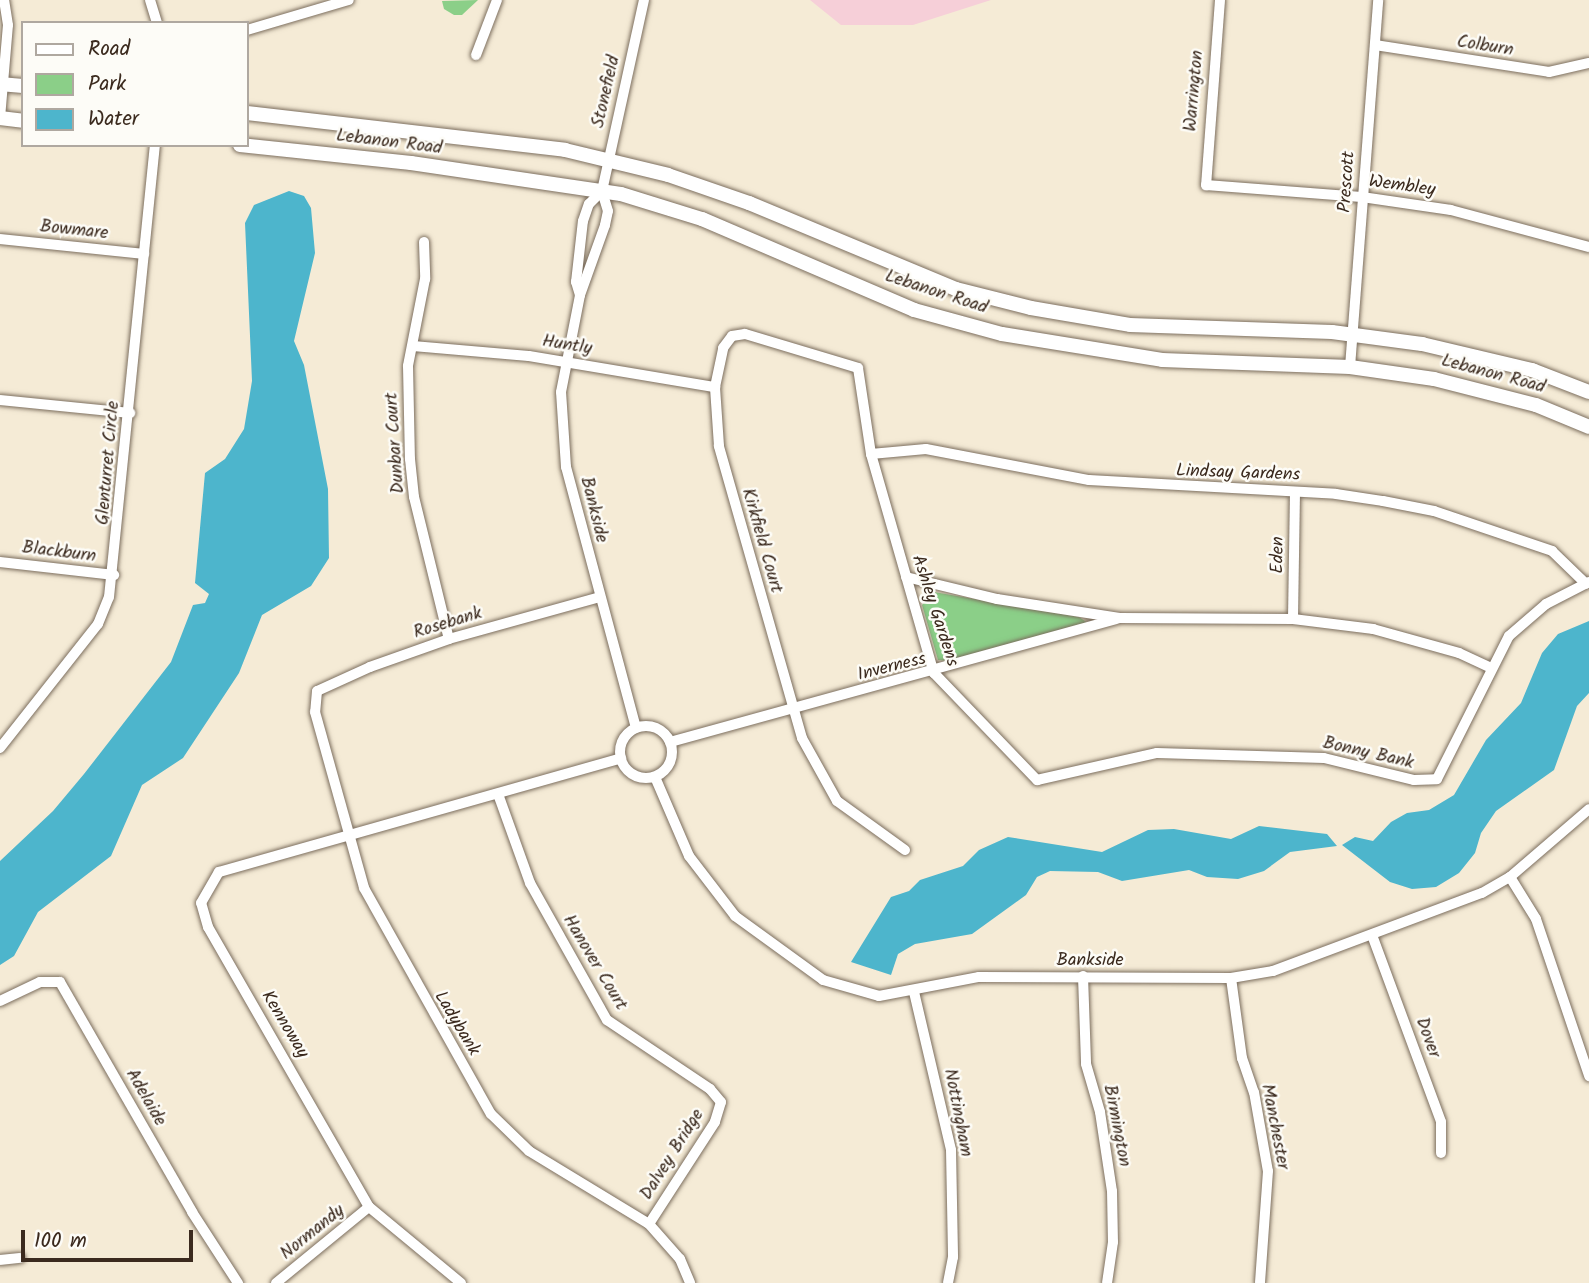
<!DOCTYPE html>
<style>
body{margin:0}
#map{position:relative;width:1589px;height:1283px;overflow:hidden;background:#f5ebd6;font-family:Kalam,sans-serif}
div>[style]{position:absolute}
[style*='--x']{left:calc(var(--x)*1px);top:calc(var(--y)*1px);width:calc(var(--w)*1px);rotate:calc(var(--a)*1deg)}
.built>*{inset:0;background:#f6cfd8}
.green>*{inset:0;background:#8bcf88}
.water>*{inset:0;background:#4db5cc}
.roads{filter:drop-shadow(0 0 2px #7c6e5e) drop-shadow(0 0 2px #7c6e5e)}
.minor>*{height:10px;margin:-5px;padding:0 5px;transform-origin:5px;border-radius:5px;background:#fff}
.minor>.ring{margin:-5px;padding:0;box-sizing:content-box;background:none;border:10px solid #fff;border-radius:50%}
.secondary>*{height:14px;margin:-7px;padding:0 7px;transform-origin:7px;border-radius:7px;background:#fff}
span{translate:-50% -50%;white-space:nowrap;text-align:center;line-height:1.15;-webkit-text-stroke:5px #fdfcf7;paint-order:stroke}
.street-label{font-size:18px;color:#3b2a1e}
.legend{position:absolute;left:21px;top:21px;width:228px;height:126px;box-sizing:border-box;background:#fdfcf7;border:2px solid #afa8a0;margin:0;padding:9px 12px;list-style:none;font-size:21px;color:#3b2a1e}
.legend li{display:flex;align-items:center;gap:14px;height:35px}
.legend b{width:35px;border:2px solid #afa8a0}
.scale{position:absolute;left:21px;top:1230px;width:172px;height:32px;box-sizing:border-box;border:4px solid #3b2a1e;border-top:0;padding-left:9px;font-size:21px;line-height:24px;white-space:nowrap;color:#3b2a1e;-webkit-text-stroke:5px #fdfcf7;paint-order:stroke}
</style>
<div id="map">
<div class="built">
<div style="clip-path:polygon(810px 0,991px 0,913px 25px,841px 25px)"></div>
</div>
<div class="green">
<div style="clip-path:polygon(478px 0,462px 15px,454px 15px,444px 9px,442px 1px)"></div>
<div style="clip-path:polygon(934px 592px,1079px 617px,1088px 623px,948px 661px,938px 660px,922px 605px)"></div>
</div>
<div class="water">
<div style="clip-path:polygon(289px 191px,304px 196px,311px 208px,315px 253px,294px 341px,304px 365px,328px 489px,329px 558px,311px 586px,262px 615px,239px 673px,183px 758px,142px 785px,111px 856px,38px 912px,14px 956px,0 965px,0 861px,53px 811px,84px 774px,171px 662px,193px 605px,205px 603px,209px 594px,195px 583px,205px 473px,225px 459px,244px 429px,252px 381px,245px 223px,254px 205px)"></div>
<div style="clip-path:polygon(1589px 621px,1589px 693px,1577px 706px,1554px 770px,1496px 811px,1481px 833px,1475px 853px,1459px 873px,1436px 887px,1412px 889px,1390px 882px,1342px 845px,1355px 837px,1373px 841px,1391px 822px,1407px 813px,1429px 810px,1454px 795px,1486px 740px,1521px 703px,1542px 653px,1558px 634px)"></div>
<div style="clip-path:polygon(1259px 826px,1327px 834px,1337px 846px,1290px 852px,1264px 871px,1238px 879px,1207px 877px,1189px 870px,1122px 881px,1098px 872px,1050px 871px,1037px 877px,1026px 895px,972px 934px,915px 944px,898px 954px,891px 975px,851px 962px,891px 897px,909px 891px,920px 880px,963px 866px,979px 850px,1008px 837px,1102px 852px,1148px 830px,1174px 829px,1231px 839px)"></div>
</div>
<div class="roads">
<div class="minor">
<div style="--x:150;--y:0;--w:24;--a:73"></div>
<div style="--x:1220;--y:0;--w:186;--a:94.3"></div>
<div style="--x:1206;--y:185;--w:156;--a:4.4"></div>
<div style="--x:1362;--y:197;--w:90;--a:8.3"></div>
<div style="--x:1451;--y:210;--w:143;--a:15"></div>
<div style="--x:247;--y:30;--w:106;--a:-16.4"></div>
<div style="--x:1375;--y:45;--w:176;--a:8.8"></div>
<div style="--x:1549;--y:72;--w:41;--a:-12.7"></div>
<div style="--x:476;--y:55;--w:59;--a:-69.1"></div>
<div style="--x:0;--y:118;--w:93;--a:-85.1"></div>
<div style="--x:8;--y:25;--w:25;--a:-99"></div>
<div style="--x:0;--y:239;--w:145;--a:5.9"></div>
<div style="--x:424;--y:242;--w:37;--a:88"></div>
<div style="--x:425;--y:279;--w:89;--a:101.1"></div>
<div style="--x:408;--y:366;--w:93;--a:88.8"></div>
<div style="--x:410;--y:459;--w:38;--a:84"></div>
<div style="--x:414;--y:497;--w:146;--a:76.2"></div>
<div style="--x:580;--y:295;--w:14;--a:-107"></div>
<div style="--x:576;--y:282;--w:61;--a:-83.5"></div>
<div style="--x:583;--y:221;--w:18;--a:-71"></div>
<div style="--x:589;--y:204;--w:18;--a:-45"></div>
<div style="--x:413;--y:346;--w:116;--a:4.9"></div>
<div style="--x:529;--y:356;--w:189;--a:9.5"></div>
<div style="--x:1350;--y:367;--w:368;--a:-85.6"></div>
<div style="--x:0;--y:400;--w:131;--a:5.7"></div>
<div style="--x:871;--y:454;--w:55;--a:-5.2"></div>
<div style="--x:926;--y:449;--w:166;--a:10.8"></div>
<div style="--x:1089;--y:480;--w:247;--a:3.2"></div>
<div style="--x:1336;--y:494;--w:48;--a:8.5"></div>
<div style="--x:1383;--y:501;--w:52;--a:11.1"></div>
<div style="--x:1434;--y:511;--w:125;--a:18.7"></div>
<div style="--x:1552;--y:551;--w:47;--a:44.1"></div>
<div style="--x:0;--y:562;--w:115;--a:6.5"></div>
<div style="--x:906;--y:577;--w:94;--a:13.6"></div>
<div style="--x:997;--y:599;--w:124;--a:8.8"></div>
<div style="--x:1120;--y:618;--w:173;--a:0.3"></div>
<div style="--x:1293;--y:619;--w:81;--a:7.1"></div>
<div style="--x:1373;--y:629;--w:89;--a:15.6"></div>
<div style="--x:1459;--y:653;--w:35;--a:25"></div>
<div style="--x:600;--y:597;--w:157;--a:164.5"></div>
<div style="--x:449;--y:639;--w:84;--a:160.5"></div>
<div style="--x:370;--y:667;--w:58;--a:155.6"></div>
<div style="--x:317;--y:691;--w:21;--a:95"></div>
<div style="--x:315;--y:712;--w:183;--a:74.4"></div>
<div style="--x:364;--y:888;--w:259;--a:60.7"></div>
<div style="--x:491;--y:1114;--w:53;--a:44.2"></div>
<div style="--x:529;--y:1151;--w:140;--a:31.3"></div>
<div style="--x:649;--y:1224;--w:47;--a:48.5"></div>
<div style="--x:680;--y:1259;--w:26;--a:67"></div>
<div style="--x:1293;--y:619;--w:127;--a:-89.1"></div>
<div class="ring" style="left:620px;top:726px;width:42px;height:42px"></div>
<div style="--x:636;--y:728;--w:270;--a:-105"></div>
<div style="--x:566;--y:467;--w:75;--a:-93.8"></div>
<div style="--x:561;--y:392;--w:99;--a:-78.9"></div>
<div style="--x:580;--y:295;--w:74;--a:-70.3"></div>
<div style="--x:605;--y:225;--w:14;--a:-78"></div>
<div style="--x:608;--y:211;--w:21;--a:-107"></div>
<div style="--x:602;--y:191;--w:196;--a:-77.6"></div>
<div style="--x:670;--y:742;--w:463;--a:-15.4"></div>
<div style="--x:0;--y:748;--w:158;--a:-51.7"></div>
<div style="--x:98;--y:624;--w:29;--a:-68"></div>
<div style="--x:109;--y:597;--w:454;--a:-84.2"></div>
<div style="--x:655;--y:777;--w:86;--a:66.7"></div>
<div style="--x:689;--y:856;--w:76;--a:52.5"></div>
<div style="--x:735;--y:916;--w:109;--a:36"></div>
<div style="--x:823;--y:980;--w:58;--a:15.9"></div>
<div style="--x:879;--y:996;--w:102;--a:-10.8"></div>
<div style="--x:979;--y:977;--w:252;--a:0.2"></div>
<div style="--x:1231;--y:978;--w:43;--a:-9.5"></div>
<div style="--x:1273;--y:971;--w:223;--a:-20.5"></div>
<div style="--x:1482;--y:893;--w:32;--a:-30"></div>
<div style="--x:1510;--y:877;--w:104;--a:-40.7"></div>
<div style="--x:498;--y:794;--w:95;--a:70.2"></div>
<div style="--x:530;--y:883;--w:157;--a:60.7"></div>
<div style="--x:607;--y:1020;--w:124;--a:33.8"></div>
<div style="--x:710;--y:1089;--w:17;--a:50"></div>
<div style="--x:721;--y:1102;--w:21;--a:107"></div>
<div style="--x:715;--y:1122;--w:121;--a:122.9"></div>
<div style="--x:905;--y:850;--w:84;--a:-144.2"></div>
<div style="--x:837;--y:801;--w:72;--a:-119.1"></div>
<div style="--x:802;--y:738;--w:304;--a:-105.9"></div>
<div style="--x:719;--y:446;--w:59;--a:-93.9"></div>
<div style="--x:715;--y:387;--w:40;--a:-78"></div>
<div style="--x:723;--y:348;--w:15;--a:-53"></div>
<div style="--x:732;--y:336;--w:13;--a:-9"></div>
<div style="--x:745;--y:334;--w:118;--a:16.7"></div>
<div style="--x:858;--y:368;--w:87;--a:81.4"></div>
<div style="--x:871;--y:454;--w:228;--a:74"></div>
<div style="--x:934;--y:673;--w:149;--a:46.1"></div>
<div style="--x:1037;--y:780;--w:123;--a:-12.7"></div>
<div style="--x:1157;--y:753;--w:167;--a:1.7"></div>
<div style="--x:1324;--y:758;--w:93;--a:13.7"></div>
<div style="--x:1414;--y:780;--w:23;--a:-2"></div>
<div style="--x:1437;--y:779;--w:160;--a:-63.3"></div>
<div style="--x:1509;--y:636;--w:49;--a:-40.9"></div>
<div style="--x:1546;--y:604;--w:48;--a:-27.1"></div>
<div style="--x:1510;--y:877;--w:49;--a:58.2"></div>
<div style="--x:1536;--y:919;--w:166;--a:71.3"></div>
<div style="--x:1372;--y:935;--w:199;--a:69.7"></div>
<div style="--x:1441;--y:1122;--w:31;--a:90"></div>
<div style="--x:1083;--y:976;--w:88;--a:88"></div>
<div style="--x:1086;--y:1064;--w:50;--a:73.7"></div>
<div style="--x:1100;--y:1112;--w:80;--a:81.4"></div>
<div style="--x:1112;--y:1191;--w:51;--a:88.9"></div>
<div style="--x:1113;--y:1242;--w:41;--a:98.3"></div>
<div style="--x:1231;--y:978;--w:81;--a:82.2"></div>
<div style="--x:1242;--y:1058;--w:36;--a:71"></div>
<div style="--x:1254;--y:1092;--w:80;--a:80"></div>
<div style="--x:1268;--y:1171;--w:112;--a:94.1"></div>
<div style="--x:914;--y:992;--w:162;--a:76.8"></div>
<div style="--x:951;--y:1150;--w:107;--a:88.9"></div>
<div style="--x:953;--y:1257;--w:26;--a:101"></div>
<div style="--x:0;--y:1001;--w:44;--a:-25.4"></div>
<div style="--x:40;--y:982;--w:20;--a:0"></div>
<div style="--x:60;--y:982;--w:265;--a:60.1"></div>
<div style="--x:192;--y:1212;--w:85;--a:57.1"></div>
<div style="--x:0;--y:1260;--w:20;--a:-6"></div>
<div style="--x:276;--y:1283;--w:120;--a:-39.3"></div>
<div style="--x:461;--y:1283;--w:119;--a:-140.4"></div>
<div style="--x:369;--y:1207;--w:323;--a:-119.9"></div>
<div style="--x:208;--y:927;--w:25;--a:-106"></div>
<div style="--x:201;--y:903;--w:36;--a:-60"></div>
<div style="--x:219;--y:872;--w:418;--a:-15.8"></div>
</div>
<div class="secondary">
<div style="--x:0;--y:84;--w:23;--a:5"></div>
<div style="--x:247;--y:113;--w:320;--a:6.6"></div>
<div style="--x:565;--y:150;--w:106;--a:13.6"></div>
<div style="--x:668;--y:175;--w:86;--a:19.1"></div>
<div style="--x:749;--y:203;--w:224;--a:22.6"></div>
<div style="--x:956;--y:289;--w:77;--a:14.2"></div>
<div style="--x:1031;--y:308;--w:100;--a:9.7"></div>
<div style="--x:1130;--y:325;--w:202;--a:2"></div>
<div style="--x:1332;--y:332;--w:91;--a:7.6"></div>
<div style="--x:1422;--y:344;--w:113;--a:13.3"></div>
<div style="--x:1532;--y:370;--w:61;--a:21.1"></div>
<div style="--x:0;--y:118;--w:23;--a:7"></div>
<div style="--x:240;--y:145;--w:172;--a:6"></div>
<div style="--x:411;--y:163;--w:212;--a:8.4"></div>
<div style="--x:621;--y:194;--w:85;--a:17.2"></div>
<div style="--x:702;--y:219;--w:231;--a:23.2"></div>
<div style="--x:914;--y:310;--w:91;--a:15.3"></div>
<div style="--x:1002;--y:334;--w:162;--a:9.2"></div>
<div style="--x:1162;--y:360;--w:188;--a:2.1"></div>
<div style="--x:1350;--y:367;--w:85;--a:8.1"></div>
<div style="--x:1434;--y:379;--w:105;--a:14.3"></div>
<div style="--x:1536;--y:405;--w:57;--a:22.5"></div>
</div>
</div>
<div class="street-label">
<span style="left:1485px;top:47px;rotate:9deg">Colburn</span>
<span style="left:1195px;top:91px;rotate:-85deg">Warrington</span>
<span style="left:607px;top:92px;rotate:-77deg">Stonefield</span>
<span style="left:389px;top:143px;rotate:7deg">Lebanon Road</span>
<span style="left:1348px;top:182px;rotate:-86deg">Prescott</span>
<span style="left:1402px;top:187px;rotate:8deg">Wembley</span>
<span style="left:74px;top:231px;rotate:6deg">Bowmare</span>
<span style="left:936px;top:293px;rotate:18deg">Lebanon Road</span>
<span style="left:567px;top:346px;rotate:9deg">Huntly</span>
<span style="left:1493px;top:375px;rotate:15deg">Lebanon Road</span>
<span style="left:396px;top:443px;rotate:-94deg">Dunbar Court</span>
<span style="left:109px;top:463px;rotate:-85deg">Glenturret Circle</span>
<span style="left:1238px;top:474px;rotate:2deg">Lindsay Gardens</span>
<span style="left:593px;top:510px;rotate:76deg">Bankside</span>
<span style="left:761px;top:541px;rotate:74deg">Kirkfield Court</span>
<span style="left:59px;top:553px;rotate:7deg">Blackburn</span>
<span style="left:1279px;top:555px;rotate:-89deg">Eden</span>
<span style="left:934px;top:611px;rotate:72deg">Ashley Gardens</span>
<span style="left:448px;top:624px;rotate:-17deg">Rosebank</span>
<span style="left:892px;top:668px;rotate:-14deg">Inverness</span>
<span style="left:1368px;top:754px;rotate:13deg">Bonny Bank</span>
<span style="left:1090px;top:961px">Bankside</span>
<span style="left:594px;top:963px;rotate:59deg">Hanover Court</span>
<span style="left:456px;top:1024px;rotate:59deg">Ladybank</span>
<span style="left:284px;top:1025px;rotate:59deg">Kennoway</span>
<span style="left:1427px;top:1038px;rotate:70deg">Dover</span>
<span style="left:145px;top:1098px;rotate:60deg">Adelaide</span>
<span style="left:957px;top:1113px;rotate:79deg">Nottingham</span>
<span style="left:1116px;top:1126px;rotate:79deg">Birmington</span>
<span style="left:1274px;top:1127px;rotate:79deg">Manchester</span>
<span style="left:673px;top:1155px;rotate:-58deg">Dalvey Bridge</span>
<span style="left:313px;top:1233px;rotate:-39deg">Normandy</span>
</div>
<ul class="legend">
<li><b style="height:9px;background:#fff"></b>Road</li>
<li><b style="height:19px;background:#8bcf88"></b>Park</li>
<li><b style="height:19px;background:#4db5cc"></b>Water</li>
</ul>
<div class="scale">100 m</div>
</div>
